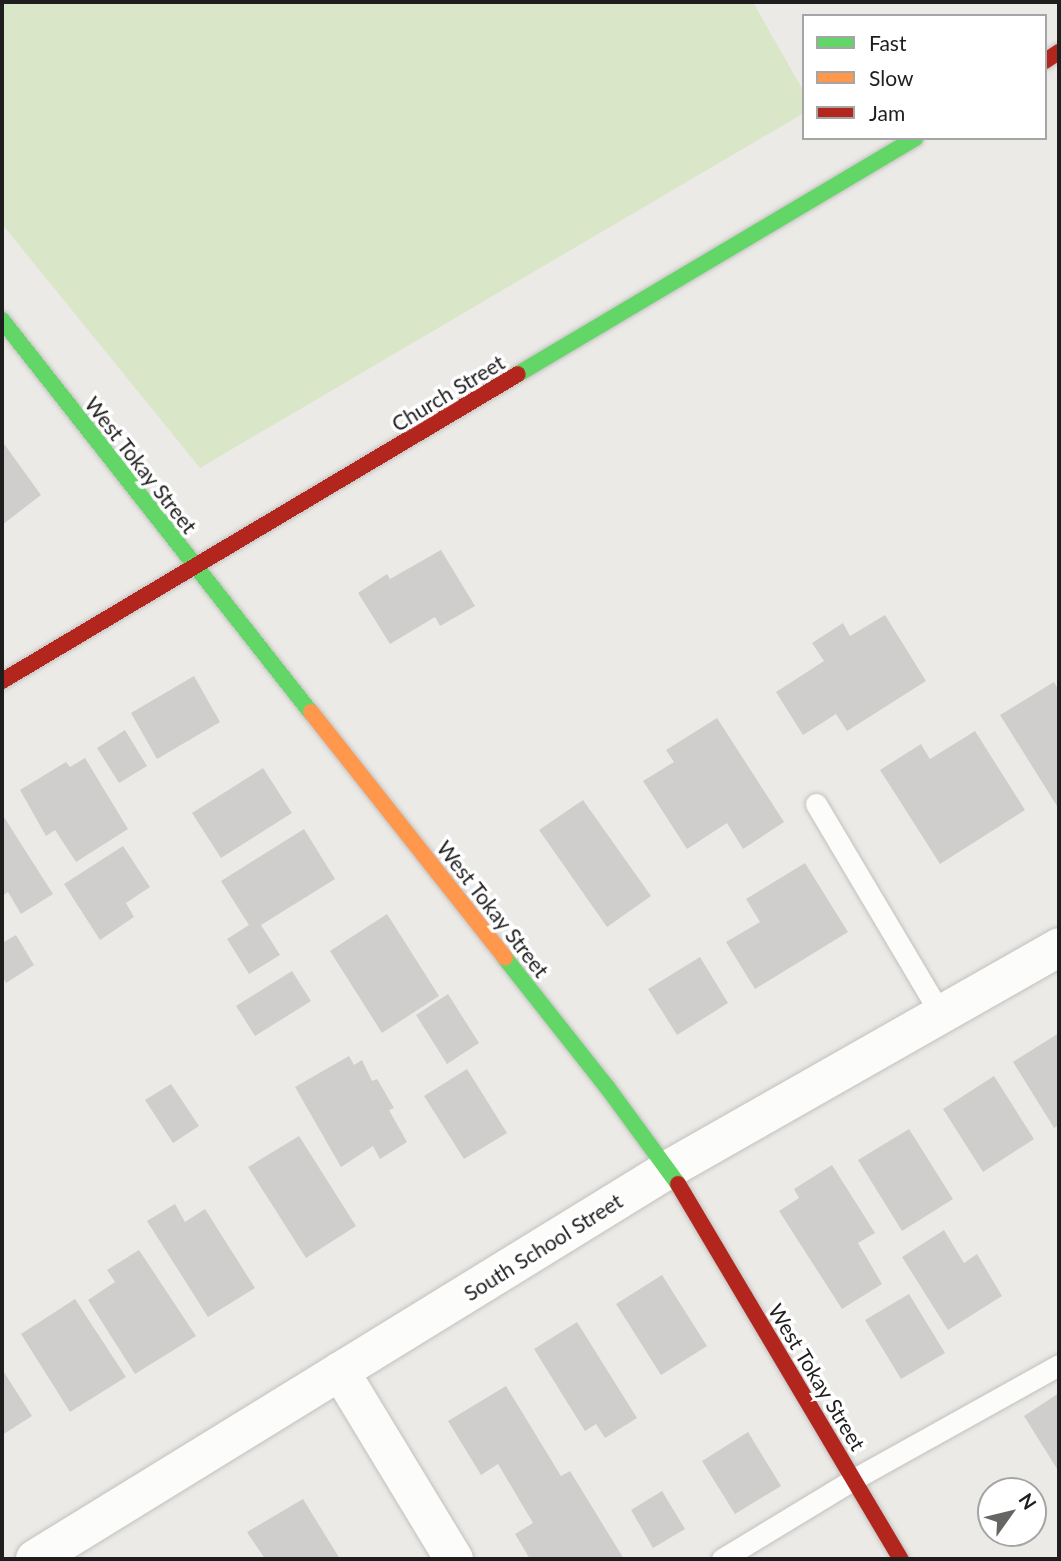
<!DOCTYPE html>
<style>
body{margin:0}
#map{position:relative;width:1061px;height:1561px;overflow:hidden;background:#eceae7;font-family:Lato,sans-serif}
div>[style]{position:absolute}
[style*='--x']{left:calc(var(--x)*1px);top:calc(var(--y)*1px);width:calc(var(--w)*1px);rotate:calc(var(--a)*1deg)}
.grass>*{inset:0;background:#dae6c8}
.building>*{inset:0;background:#d0cecc}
.roads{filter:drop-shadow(0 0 2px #c2c1bf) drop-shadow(0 0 2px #c2c1bf)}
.lane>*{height:21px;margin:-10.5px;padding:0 10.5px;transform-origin:10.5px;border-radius:10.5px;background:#fcfcfb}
.street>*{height:38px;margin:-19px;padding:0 19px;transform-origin:19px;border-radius:19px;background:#fcfcfb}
.fast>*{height:16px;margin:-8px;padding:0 8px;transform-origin:8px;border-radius:8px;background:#63d668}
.slow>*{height:16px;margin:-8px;padding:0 8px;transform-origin:8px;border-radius:8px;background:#ff974d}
.jam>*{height:16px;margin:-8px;padding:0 8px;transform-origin:8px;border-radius:8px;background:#b3261e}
span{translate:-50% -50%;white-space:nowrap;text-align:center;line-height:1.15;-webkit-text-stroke:7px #fff;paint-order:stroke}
.street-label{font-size:21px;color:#1e1e1e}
.frame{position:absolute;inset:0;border:4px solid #1e1e1e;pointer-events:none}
.legend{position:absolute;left:802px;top:14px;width:245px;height:126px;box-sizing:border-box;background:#fff;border:2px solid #a5a5a5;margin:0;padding:9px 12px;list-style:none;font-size:21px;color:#1e1e1e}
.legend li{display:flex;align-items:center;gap:14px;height:35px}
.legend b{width:35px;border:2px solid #a5a5a5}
.north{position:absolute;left:977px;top:1477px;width:70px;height:70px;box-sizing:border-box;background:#fff;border:2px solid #a5a5a5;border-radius:50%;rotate:56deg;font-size:19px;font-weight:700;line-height:28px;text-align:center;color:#1e1e1e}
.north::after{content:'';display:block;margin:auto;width:24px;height:32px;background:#666564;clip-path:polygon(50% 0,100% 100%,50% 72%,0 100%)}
</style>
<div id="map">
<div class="grass">
<div style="clip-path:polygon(2px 2px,753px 2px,804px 92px,804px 113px,200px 468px,2px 224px)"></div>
</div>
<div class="building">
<div style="clip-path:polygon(2px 441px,41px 495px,2px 525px)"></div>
<div style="clip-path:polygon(441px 550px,475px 606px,440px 626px,435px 617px,390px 644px,358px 593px,387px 574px,390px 579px)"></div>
<div style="clip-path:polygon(885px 615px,926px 681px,847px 731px,836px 714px,803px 735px,776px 692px,824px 661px,812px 643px,843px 623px,850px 636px)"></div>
<div style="clip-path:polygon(194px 676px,220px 722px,157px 759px,131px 713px)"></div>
<div style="clip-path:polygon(1054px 682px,1059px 691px,1057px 806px,1000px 715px)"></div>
<div style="clip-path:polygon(717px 718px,784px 822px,743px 849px,727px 823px,687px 849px,643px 781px,674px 762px,666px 750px)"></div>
<div style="clip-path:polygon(125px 730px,147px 766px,119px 783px,97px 748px)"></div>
<div style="clip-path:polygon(975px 731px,1025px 810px,940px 864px,880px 770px,921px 744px,930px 759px)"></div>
<div style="clip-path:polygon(85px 758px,128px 829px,76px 862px,55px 830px,46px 836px,20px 790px,66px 762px,70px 767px)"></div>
<div style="clip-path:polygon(263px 768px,292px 813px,221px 858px,192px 813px)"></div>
<div style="clip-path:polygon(583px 800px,651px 896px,607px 927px,539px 830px)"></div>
<div style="clip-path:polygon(2px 814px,53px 894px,21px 914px,8px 892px,2px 896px)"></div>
<div style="clip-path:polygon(304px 829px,335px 879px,261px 925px,280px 955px,249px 974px,227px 939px,249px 925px,221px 881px)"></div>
<div style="clip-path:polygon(123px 846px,150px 887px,126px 903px,134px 917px,100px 940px,64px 884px)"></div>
<div style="clip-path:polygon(805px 863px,848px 932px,755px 989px,726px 942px,760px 922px,746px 899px)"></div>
<div style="clip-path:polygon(387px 914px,439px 996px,382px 1033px,330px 951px)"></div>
<div style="clip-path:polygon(16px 935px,34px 965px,6px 983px,2px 977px,2px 943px)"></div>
<div style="clip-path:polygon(700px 957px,728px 1003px,677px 1035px,648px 989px)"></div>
<div style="clip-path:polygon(292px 971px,311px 1001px,255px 1036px,236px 1006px)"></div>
<div style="clip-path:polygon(448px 994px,479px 1043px,447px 1064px,416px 1015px)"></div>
<div style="clip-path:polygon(1059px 1033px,1059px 1125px,1054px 1128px,1013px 1062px)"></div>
<div style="clip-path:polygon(349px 1056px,354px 1065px,362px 1060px,372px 1081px,377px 1079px,394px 1108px,389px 1110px,407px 1142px,380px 1159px,373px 1146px,341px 1167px,295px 1087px)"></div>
<div style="clip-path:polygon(467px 1069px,507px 1133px,464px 1159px,424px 1096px)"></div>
<div style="clip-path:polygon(994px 1076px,1034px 1139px,983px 1172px,943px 1109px)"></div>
<div style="clip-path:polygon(171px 1084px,199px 1126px,173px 1143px,145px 1100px)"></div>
<div style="clip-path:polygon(909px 1129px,953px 1199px,902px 1231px,858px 1160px)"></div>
<div style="clip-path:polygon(299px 1136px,356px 1226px,306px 1258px,248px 1167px)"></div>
<div style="clip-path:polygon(832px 1165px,875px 1233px,858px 1243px,882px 1284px,842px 1309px,779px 1211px,799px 1198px,794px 1189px)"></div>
<div style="clip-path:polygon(175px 1204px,185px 1222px,205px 1209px,255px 1288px,208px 1317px,147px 1221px)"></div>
<div style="clip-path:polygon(944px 1230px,964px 1263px,977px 1254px,1002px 1296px,948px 1330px,902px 1257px)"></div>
<div style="clip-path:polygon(139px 1250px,196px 1336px,135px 1374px,88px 1300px,115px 1282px,107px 1270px)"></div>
<div style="clip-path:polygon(662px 1275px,707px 1346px,661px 1375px,616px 1304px)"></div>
<div style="clip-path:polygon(909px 1294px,945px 1353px,901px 1379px,865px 1320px)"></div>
<div style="clip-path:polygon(75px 1299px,126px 1377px,70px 1412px,21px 1334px)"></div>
<div style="clip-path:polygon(577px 1322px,637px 1418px,605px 1438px,596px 1424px,585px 1431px,534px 1349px)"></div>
<div style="clip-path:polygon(2px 1369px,32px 1416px,2px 1435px)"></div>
<div style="clip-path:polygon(506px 1386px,561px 1476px,570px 1471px,624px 1559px,530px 1559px,515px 1534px,533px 1523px,498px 1464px,481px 1475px,448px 1421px)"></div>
<div style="clip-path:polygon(1059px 1393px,1059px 1472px,1024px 1416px)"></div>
<div style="clip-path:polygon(748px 1432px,781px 1486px,735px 1514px,702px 1461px)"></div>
<div style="clip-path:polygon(662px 1491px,685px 1529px,653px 1548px,631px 1510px)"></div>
<div style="clip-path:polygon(303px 1499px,340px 1559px,265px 1559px,247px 1532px)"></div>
</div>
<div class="roads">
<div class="lane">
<div style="--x:816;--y:804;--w:247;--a:59.3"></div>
<div style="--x:722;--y:1559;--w:154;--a:-31.2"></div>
<div style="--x:854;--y:1479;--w:235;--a:-29.1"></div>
</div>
<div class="street">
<div style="--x:340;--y:1371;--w:220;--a:58.8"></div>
<div style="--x:35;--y:1559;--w:744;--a:-31.6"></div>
<div style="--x:669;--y:1169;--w:449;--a:-29.6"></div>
</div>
<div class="fast">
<div style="--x:2;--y:320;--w:499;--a:51.8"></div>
<div style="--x:518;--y:374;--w:462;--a:-30.7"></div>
<div style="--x:505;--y:958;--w:164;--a:51.7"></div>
<div style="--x:607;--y:1087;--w:120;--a:53.8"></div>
</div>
<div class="slow">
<div style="--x:311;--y:712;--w:313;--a:51.7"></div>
</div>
<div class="jam">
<div style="--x:1045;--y:61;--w:17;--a:-33"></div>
<div style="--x:2;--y:681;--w:600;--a:-30.75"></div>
<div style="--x:678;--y:1184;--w:436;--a:59.3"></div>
</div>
</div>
<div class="street-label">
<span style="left:448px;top:393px;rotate:-31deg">Church Street</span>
<span style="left:141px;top:465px;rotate:52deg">West Tokay Street</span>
<span style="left:493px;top:909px;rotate:52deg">West Tokay Street</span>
<span style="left:543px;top:1247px;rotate:-32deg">South School Street</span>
<span style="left:817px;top:1377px;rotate:59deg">West Tokay Street</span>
</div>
<div class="frame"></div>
<ul class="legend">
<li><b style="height:9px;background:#63d668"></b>Fast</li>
<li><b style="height:9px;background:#ff974d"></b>Slow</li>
<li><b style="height:9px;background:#b3261e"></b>Jam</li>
</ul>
<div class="north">N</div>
</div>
